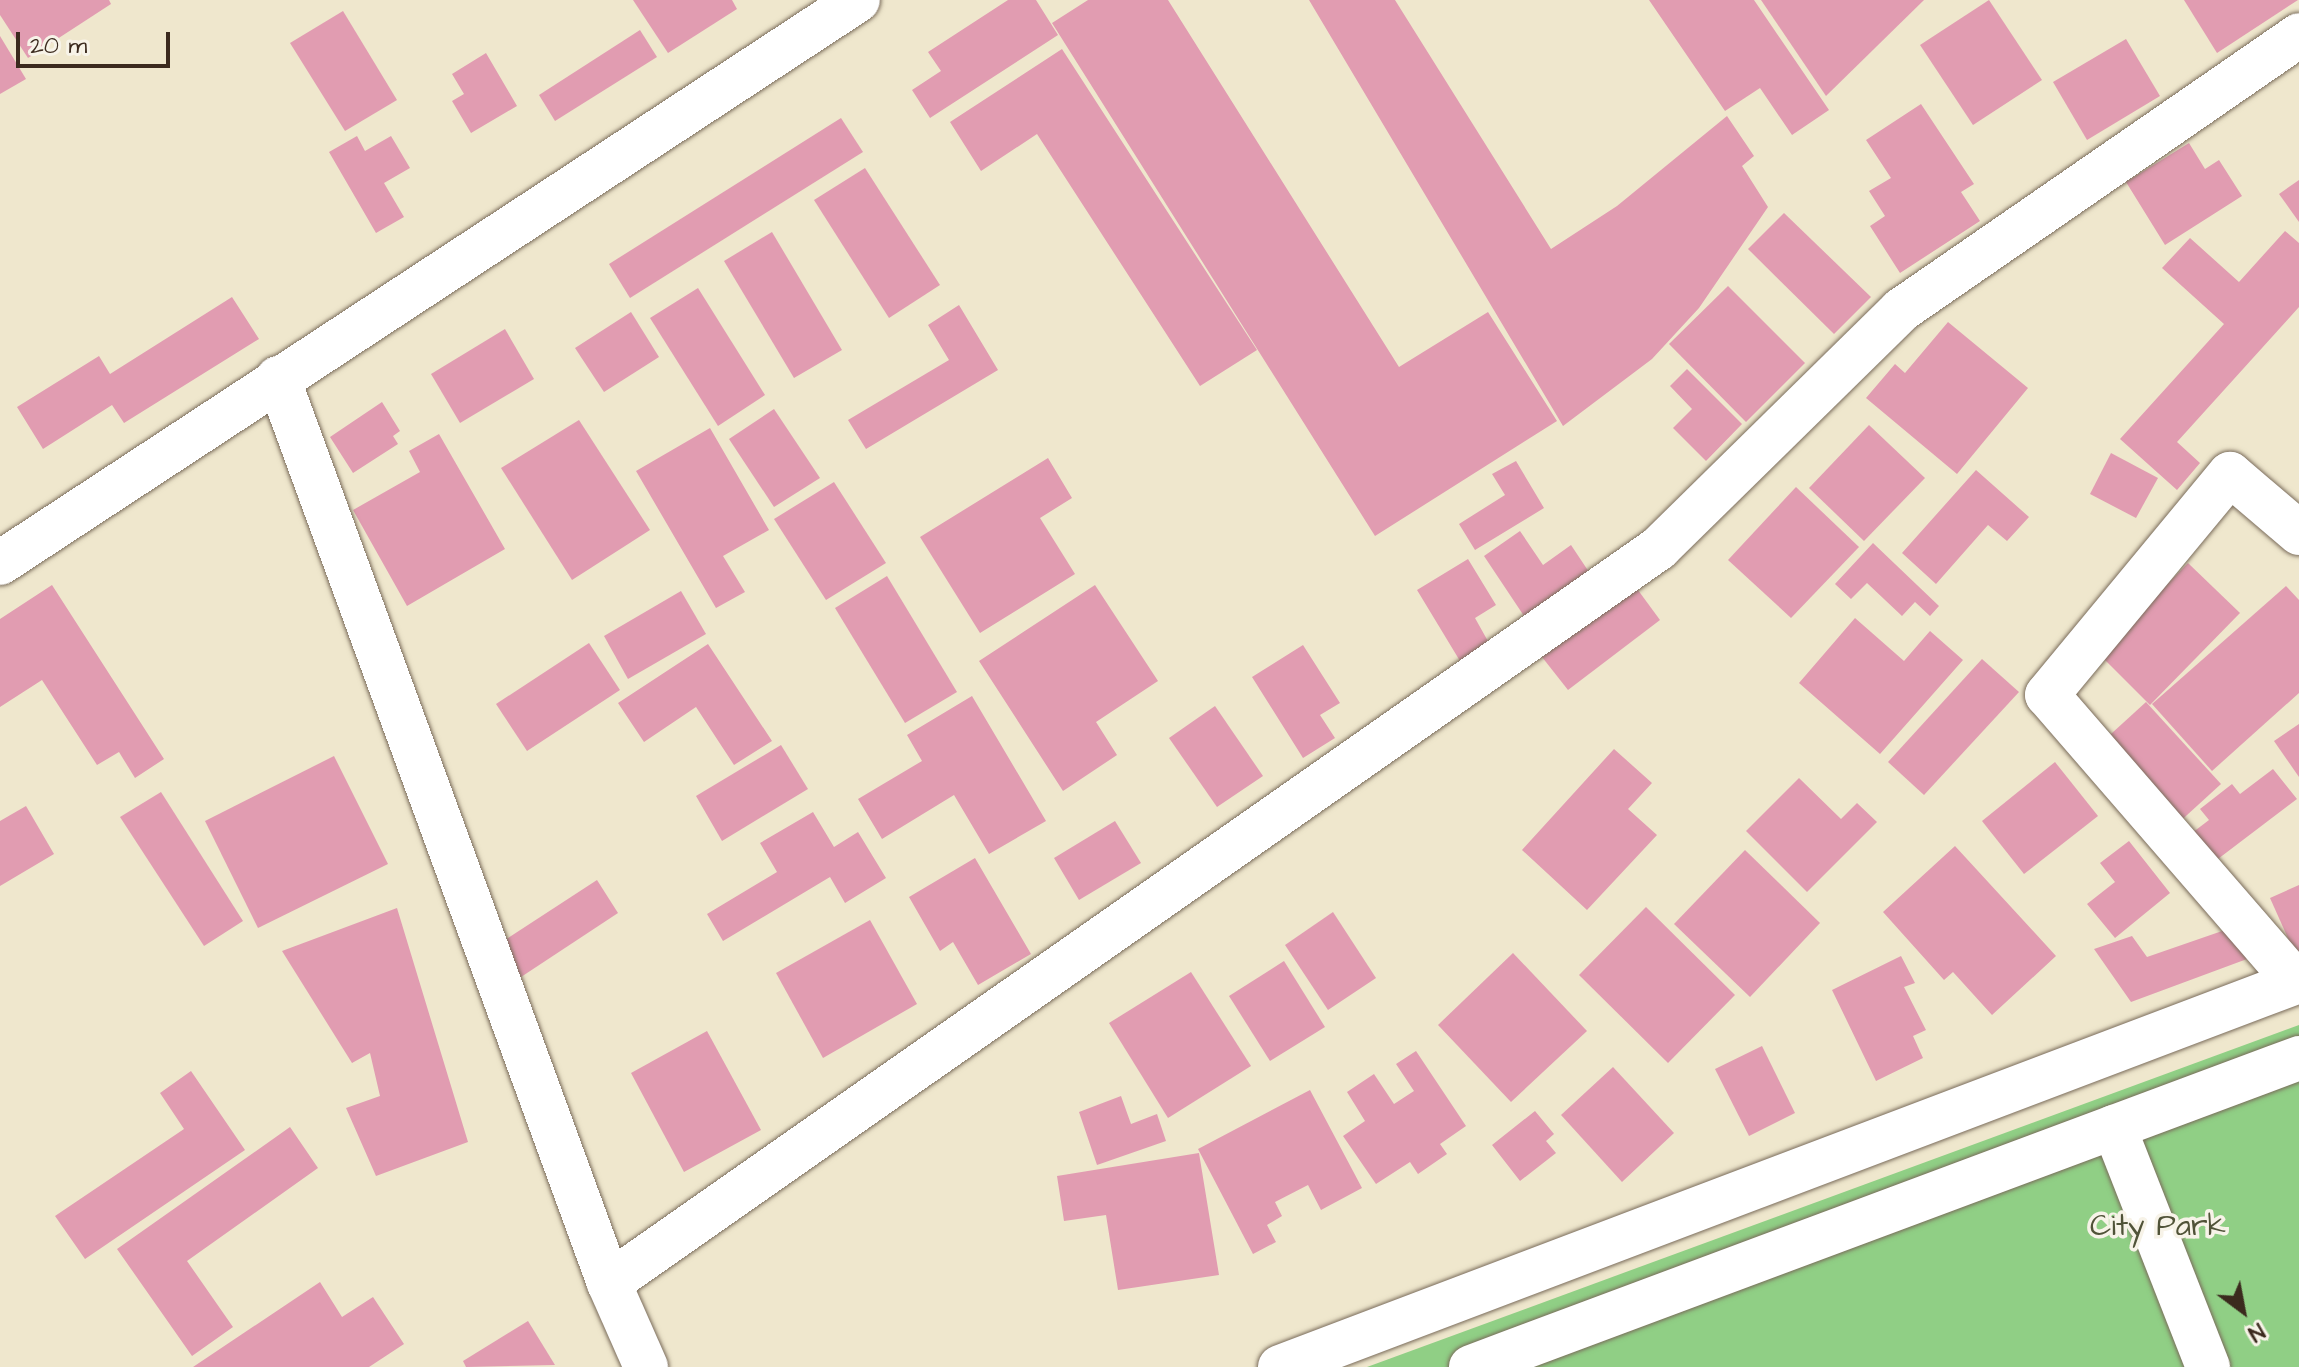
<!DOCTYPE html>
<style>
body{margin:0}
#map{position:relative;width:2299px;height:1367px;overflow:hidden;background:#efe7cd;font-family:"Architects Daughter",sans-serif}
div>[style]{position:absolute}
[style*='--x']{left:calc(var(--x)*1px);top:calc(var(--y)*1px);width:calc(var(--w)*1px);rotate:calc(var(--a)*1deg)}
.green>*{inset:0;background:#90cf85}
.building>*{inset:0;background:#e19cb1}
.roads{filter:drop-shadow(0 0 2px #7a6c5b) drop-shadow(0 0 2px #7a6c5b)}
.minor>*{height:44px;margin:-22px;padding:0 22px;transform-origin:22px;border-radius:22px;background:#fff}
.tertiary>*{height:44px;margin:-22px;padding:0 22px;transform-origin:22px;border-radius:22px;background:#fff}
span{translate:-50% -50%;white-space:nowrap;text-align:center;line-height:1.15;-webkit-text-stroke:7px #f7f3e8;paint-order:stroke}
.park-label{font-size:30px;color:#505338}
.north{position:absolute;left:2203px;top:1271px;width:80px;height:80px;-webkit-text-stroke:6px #f7f3e8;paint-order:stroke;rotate:148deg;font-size:22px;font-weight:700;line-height:32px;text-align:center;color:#3b2a1e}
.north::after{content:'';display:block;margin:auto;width:28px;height:36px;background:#3b2a1e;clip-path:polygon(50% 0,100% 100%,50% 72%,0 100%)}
.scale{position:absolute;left:16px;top:32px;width:154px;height:36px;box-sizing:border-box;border:4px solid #3b2a1e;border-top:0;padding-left:10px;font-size:24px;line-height:28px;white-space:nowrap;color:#3b2a1e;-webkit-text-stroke:6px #f7f3e8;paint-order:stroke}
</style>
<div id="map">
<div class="green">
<div style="clip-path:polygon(2299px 1025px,2299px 1367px,1367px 1367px)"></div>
</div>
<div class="building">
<div style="clip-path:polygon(0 0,109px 0,111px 4px,28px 58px,0 15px)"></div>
<div style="clip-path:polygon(633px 0,732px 0,737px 9px,668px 53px)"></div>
<div style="clip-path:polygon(1008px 0,1036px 0,1058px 35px,930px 118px,912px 90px,941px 71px,928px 52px)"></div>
<div style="clip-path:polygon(1088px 0,1168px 0,1399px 367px,1488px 312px,1557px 421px,1375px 536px,1052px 23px)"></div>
<div style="clip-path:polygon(1309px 0,1395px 0,1551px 249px,1617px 206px,1727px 116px,1754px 156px,1742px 166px,1768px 207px,1699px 308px,1652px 359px,1563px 426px)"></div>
<div style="clip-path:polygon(1649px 0,1754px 0,1829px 110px,1792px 135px,1760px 88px,1725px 111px)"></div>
<div style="clip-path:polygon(1761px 0,1924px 0,1826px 96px)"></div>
<div style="clip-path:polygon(1989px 0,2042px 80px,1973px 125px,1920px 45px)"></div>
<div style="clip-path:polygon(2184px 0,2298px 0,2217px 53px)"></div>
<div style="clip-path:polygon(343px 11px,397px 100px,345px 131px,290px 43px)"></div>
<div style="clip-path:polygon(640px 30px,657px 57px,555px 121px,539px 95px)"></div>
<div style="clip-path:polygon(0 36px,26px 79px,0 94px)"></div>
<div style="clip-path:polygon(2126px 39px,2160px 96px,2087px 140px,2053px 82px)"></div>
<div style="clip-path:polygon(1062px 49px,1257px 350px,1200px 386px,1037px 134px,981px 171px,950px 122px)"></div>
<div style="clip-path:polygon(486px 53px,517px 106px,471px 133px,452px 101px,464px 94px,452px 74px)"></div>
<div style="clip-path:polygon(1921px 104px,1974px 184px,1961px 192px,1980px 221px,1900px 273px,1870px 226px,1885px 216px,1869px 191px,1891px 178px,1866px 140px)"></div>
<div style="clip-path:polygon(841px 118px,863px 152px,630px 298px,609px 264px)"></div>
<div style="clip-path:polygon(357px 136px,365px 151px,391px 136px,410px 168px,384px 183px,404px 217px,376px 233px,329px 152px)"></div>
<div style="clip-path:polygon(2189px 143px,2205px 169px,2219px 160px,2242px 196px,2165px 245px,2126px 182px)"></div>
<div style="clip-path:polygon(865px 168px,940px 285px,889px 318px,814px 200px)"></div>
<div style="clip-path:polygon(2299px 180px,2299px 222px,2279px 194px)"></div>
<div style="clip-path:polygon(1784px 213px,1871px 297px,1834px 334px,1748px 249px)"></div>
<div style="clip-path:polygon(2285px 231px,2299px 243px,2299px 307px,2177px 442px,2200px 463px,2177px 490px,2120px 439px,2224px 324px,2162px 268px,2190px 238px,2239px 282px)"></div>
<div style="clip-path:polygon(772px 232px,842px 350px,794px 378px,724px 261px)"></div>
<div style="clip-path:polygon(1728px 286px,1805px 363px,1746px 422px,1669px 344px)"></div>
<div style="clip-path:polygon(698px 288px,765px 395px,718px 426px,650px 318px)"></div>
<div style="clip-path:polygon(232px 297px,259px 339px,124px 423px,112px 405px,43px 449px,17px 407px,99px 356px,110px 374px)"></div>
<div style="clip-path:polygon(959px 305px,998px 370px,866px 449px,848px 420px,949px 360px,928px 325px)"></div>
<div style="clip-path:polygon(631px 312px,659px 357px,604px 392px,575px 348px)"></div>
<div style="clip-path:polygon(1948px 322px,2028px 388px,1957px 474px,1866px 398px,1895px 364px,1905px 373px)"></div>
<div style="clip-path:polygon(505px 329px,534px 379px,460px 423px,431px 374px)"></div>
<div style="clip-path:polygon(1687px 369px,1742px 424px,1706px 461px,1673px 428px,1692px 409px,1670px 386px)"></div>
<div style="clip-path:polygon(382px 402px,400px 431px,393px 436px,398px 444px,353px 473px,330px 437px)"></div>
<div style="clip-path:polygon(774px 409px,820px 478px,774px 507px,729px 439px)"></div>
<div style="clip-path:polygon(579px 420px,650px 530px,572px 580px,501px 468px)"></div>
<div style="clip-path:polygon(1869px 425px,1925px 478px,1864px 541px,1809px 488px)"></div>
<div style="clip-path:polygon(710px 428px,769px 530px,723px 556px,745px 592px,716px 608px,636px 471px)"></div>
<div style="clip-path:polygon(439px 434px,505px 549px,407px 606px,353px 510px,420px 472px,409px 451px)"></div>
<div style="clip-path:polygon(2111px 453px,2158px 478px,2136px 518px,2090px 494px)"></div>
<div style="clip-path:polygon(1048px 458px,1072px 498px,1040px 518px,1075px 574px,980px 633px,920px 537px)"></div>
<div style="clip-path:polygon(1516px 461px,1544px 508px,1475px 550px,1459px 524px,1505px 495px,1492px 474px)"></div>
<div style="clip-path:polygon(1976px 470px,2029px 517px,2007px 541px,1988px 525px,1936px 584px,1902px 553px)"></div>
<div style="clip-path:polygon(834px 482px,886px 563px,826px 600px,774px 519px)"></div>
<div style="clip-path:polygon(1796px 487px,1859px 547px,1791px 618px,1728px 560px)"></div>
<div style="clip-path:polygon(1520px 531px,1543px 565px,1571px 545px,1589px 572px,1524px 616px,1484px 556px)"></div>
<div style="clip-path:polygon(1873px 543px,1939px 606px,1930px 616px,1915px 602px,1902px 616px,1867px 583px,1851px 599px,1835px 584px)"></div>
<div style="clip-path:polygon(1468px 559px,1496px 605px,1475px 618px,1489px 643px,1460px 661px,1417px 590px)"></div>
<div style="clip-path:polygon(2188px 563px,2240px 613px,2150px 705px,2099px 654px)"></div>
<div style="clip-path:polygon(887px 576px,957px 692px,905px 723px,835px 608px)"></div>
<div style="clip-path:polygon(52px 585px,164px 759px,135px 778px,119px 752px,97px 765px,42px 680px,0 707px,0 619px)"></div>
<div style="clip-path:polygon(1095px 585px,1158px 681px,1096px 722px,1117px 755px,1063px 791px,979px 661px)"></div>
<div style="clip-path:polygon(1635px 586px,1660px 620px,1568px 690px,1542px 657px)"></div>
<div style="clip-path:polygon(2286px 586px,2299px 600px,2299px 693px,2212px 771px,2152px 704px)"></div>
<div style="clip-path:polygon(681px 591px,706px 634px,628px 679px,604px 636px)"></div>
<div style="clip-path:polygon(1855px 618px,1904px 661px,1930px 631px,1963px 660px,1880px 754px,1799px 683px)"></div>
<div style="clip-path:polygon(589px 643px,620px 690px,527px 751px,496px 704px)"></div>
<div style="clip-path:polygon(708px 644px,772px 741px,734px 765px,696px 707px,644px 742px,618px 703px)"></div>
<div style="clip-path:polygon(1303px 645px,1340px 703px,1320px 715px,1335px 738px,1303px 758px,1252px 677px)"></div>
<div style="clip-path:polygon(1982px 659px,2019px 692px,1924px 795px,1888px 762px)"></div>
<div style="clip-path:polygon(972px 696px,1046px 821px,989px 854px,954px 795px,882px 839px,858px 799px,922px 761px,907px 735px)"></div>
<div style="clip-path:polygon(2146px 702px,2221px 784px,2175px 826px,2100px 744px)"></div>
<div style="clip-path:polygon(1215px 706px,1263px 776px,1217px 807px,1169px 738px)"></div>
<div style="clip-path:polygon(2299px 724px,2299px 777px,2274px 741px)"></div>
<div style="clip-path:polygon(781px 745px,808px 789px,722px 841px,696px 796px)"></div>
<div style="clip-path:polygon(1614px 749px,1652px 783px,1628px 809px,1657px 835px,1587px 910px,1522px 850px)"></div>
<div style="clip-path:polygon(334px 756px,388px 864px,258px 928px,205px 821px)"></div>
<div style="clip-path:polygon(2055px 762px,2098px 816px,2024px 874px,1982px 821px)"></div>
<div style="clip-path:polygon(2273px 769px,2297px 799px,2210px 865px,2188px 836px,2209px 820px,2200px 809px,2232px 784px,2240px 794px)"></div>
<div style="clip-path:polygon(1799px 778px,1841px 819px,1857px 803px,1877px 822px,1807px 892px,1746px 831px)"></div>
<div style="clip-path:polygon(161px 792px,243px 921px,204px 946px,120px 817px)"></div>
<div style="clip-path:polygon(26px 806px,54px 854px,0 886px,0 821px)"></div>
<div style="clip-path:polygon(813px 812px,834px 847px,858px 832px,886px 878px,845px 903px,830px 877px,723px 941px,707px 914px,777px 872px,760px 843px)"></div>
<div style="clip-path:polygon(1115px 821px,1141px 863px,1079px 900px,1054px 858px)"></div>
<div style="clip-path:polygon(2129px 841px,2170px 893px,2115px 938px,2087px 904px,2115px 882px,2100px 863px)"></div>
<div style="clip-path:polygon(1955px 846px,2056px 956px,1992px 1015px,1953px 972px,1944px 980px,1883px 912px)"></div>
<div style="clip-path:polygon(1745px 850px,1820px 923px,1750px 997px,1674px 924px)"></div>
<div style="clip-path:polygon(975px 858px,1031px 954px,978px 985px,953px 942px,940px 951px,909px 897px)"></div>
<div style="clip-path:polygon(597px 880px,618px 913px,521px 977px,499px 944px)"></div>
<div style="clip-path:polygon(2299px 885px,2299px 955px,2296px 956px,2270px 898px)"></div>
<div style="clip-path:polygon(1646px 907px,1735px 995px,1668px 1063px,1579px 975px)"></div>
<div style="clip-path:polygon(397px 908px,468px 1142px,376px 1176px,346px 1108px,380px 1096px,370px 1053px,352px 1063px,282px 951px)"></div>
<div style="clip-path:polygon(1333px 912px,1376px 978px,1328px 1010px,1285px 945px)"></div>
<div style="clip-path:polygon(870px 920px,917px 1004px,823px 1058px,776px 973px)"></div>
<div style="clip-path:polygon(2225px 930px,2247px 959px,2131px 1002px,2094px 949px,2132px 936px,2147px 957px)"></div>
<div style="clip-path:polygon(1513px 953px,1587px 1031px,1511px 1102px,1438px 1025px)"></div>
<div style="clip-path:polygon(1901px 956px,1915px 983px,1904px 987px,1926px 1030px,1913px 1036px,1923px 1058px,1876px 1081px,1832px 990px)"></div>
<div style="clip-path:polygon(1284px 961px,1325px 1027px,1270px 1061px,1229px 996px)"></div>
<div style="clip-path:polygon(1191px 972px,1251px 1066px,1168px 1118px,1109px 1023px)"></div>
<div style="clip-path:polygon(707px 1031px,761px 1130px,684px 1172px,631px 1073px)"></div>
<div style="clip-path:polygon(1762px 1046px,1795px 1113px,1749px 1136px,1715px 1069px)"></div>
<div style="clip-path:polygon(1416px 1051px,1466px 1126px,1440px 1144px,1447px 1154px,1418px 1174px,1410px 1162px,1376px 1184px,1343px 1136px,1365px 1121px,1347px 1092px,1374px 1074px,1394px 1104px,1414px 1091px,1396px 1064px)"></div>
<div style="clip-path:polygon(1613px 1067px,1674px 1133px,1622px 1182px,1561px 1115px)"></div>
<div style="clip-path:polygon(191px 1071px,245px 1150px,85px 1259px,55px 1216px,184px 1129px,160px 1093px)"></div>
<div style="clip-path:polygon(1310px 1090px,1362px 1188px,1321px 1210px,1308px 1185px,1275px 1202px,1282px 1216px,1267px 1225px,1276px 1242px,1253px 1254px,1198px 1149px)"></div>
<div style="clip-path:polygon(1121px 1096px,1131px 1124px,1157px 1114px,1166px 1141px,1097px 1165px,1079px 1112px)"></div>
<div style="clip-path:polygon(1535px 1111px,1554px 1134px,1546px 1141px,1556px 1153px,1520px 1181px,1492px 1145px)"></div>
<div style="clip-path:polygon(290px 1127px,318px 1168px,187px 1261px,233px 1327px,192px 1356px,117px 1249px)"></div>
<div style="clip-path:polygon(1199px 1153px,1219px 1275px,1118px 1290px,1106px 1215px,1064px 1221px,1057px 1176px)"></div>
<div style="clip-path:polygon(320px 1282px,342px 1317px,373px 1297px,404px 1344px,369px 1367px,193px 1367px)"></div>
<div style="clip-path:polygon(528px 1321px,555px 1365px,466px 1367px,463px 1361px)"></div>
</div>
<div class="roads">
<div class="minor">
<div style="--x:2296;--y:982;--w:380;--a:-130.9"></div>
<div style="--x:2047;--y:695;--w:287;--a:-50.4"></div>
<div style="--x:2230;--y:474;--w:91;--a:40.5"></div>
<div style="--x:2114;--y:1127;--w:258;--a:68.6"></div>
<div style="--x:609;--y:1283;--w:1282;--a:-34.99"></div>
<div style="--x:1659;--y:548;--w:339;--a:-44.5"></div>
<div style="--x:1901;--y:310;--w:484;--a:-34.6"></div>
<div style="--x:1280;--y:1367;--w:1090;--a:-20.75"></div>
<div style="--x:1471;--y:1367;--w:884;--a:-20.46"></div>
</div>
<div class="tertiary">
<div style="--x:278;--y:378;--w:964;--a:69.91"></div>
<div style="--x:609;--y:1283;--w:92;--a:66.2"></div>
<div style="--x:0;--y:563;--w:1026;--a:-33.27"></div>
</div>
</div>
<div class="park-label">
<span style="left:2158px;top:1226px">City Park</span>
</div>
<div class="north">N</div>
<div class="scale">20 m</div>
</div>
